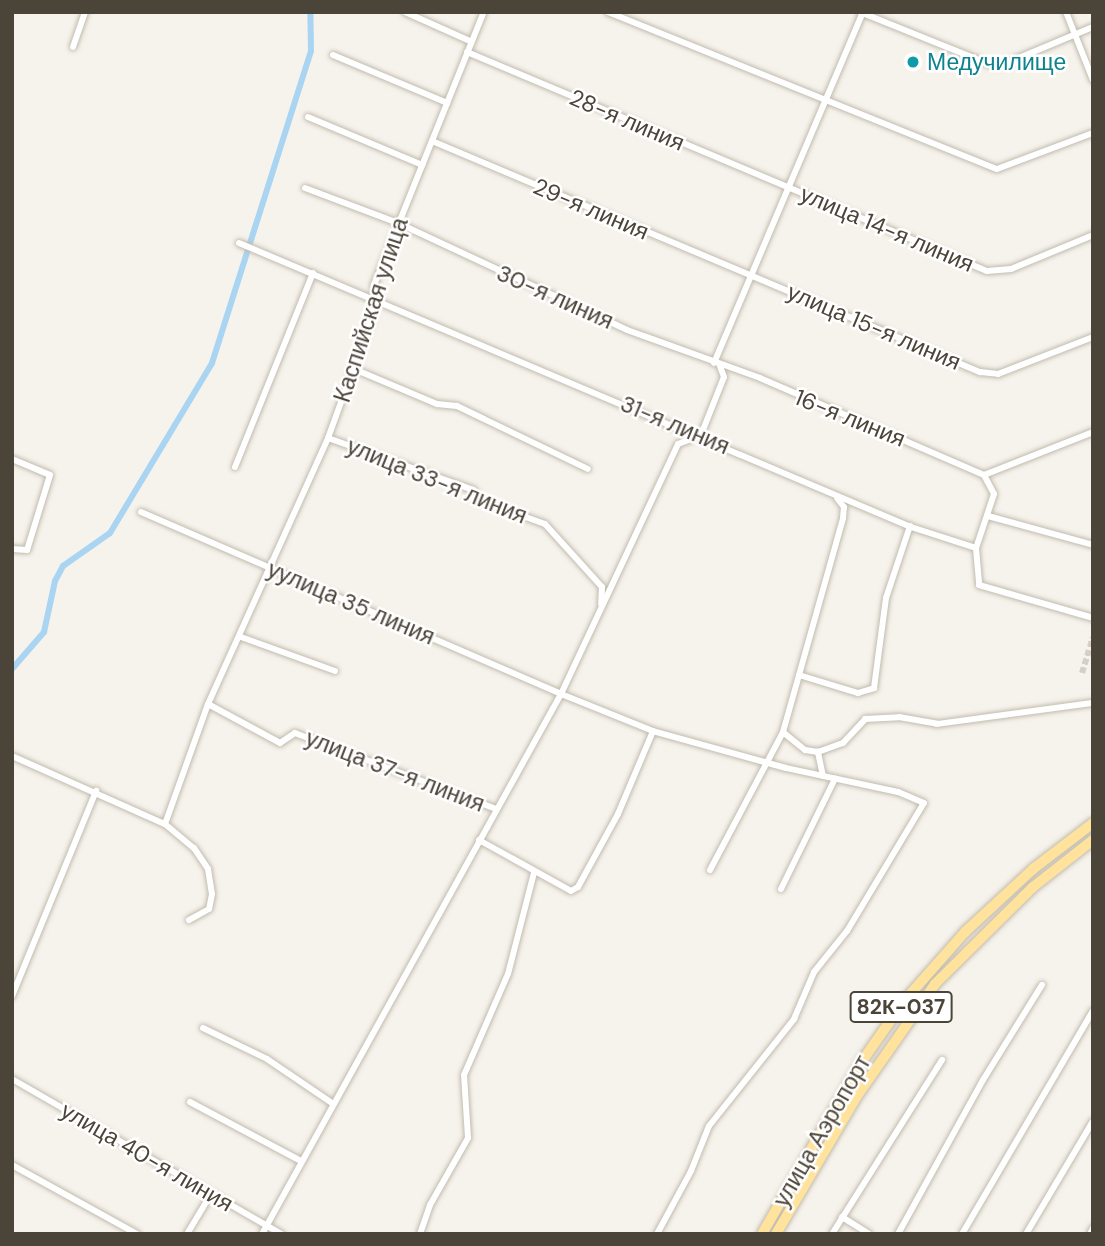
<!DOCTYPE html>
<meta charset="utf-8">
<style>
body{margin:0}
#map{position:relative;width:1105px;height:1246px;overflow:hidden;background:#f6f3ec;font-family:"DM Sans",sans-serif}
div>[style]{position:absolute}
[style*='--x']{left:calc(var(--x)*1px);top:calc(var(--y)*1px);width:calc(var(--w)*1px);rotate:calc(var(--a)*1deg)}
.canal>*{height:6px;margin:-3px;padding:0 3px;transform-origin:3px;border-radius:3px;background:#a9d4f2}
.street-tunnel>*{height:6px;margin-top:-3px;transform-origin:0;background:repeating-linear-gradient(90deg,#d4d0c8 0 6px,transparent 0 9px)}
.roads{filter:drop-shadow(0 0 2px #c2bbae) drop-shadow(0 0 2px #c2bbae)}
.street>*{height:6px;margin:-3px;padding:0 3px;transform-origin:3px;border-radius:3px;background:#fff}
.primary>*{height:10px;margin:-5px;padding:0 5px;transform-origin:5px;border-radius:5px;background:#ffe39c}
.dots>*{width:19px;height:19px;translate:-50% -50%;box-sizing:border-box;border:4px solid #fff;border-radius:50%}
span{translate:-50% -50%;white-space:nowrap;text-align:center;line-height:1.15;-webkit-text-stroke:5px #fff;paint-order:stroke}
.shield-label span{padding:2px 5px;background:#fff;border:2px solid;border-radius:5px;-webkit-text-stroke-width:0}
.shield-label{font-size:21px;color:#4b4439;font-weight:700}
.culture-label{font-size:23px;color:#0d838f}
.left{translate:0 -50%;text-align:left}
.street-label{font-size:23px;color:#4b4439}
.frame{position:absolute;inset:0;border:14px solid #4b4439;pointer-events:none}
</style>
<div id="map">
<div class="canal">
<div style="--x:12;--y:669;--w:49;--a:-49.1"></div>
<div style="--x:44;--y:632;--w:52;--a:-77.8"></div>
<div style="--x:55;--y:581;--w:17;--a:-62"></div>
<div style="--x:63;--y:566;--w:57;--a:-35.1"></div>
<div style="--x:110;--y:533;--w:198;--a:-59"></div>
<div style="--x:212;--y:363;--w:327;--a:-72.4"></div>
<div style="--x:311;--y:51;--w:39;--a:-91"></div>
</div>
<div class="street-tunnel">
<div style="--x:1082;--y:673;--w:37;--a:-73"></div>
</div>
<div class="roads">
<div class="street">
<div style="--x:405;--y:12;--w:73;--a:24.1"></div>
<div style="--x:608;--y:12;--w:419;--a:22"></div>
<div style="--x:997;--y:169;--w:103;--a:-20.6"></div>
<div style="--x:860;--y:12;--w:139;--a:22"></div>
<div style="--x:989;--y:64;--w:13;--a:4"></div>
<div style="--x:1002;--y:65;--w:99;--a:-22.7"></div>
<div style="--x:1066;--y:12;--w:73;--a:68.3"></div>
<div style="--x:73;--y:47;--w:37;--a:-71"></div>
<div style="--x:467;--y:52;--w:564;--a:22.84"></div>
<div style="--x:987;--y:271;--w:24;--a:-5"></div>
<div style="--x:1011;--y:269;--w:89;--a:-22.5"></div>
<div style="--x:333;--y:55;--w:124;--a:22.8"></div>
<div style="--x:308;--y:117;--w:124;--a:22.8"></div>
<div style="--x:432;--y:141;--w:595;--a:22.86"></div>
<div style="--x:980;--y:372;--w:18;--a:6"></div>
<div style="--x:998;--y:374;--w:102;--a:-21.3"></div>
<div style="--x:305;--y:188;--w:99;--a:20.6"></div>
<div style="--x:398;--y:223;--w:253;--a:25"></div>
<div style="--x:627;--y:330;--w:141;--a:19.8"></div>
<div style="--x:760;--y:378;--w:244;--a:23.4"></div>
<div style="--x:984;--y:475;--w:21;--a:62"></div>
<div style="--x:994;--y:494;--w:57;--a:108.4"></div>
<div style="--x:976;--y:548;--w:37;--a:85"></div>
<div style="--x:979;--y:585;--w:119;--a:16.1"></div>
<div style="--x:239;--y:243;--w:730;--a:22.91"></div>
<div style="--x:911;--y:527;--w:68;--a:17.9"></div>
<div style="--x:714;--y:363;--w:381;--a:-67"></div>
<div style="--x:354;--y:369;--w:90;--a:22.9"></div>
<div style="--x:437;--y:404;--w:20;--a:6"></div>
<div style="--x:457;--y:406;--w:145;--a:25.7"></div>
<div style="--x:328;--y:438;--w:154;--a:19.7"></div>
<div style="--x:473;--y:490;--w:14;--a:51"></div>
<div style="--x:482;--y:501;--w:67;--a:20.1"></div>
<div style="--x:545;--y:524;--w:85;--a:47.9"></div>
<div style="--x:602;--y:587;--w:17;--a:93"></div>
<div style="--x:12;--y:459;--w:41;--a:22.8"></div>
<div style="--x:50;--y:475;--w:78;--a:107"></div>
<div style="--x:27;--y:550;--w:15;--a:-176"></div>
<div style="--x:235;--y:467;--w:209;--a:-68.1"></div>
<div style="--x:984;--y:475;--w:117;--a:-21.5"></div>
<div style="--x:141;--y:512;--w:458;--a:23.4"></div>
<div style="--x:561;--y:694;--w:617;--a:118.97"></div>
<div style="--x:988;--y:516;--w:109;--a:15.4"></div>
<div style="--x:241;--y:637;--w:100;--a:19.9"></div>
<div style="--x:799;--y:675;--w:62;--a:17"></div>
<div style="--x:858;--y:693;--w:17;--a:-17"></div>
<div style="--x:874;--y:688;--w:91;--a:-82.4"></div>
<div style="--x:886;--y:598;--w:76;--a:-71.6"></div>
<div style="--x:208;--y:704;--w:82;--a:28.4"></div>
<div style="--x:280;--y:743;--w:18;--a:-34"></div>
<div style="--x:295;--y:733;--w:215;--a:20.7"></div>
<div style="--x:818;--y:752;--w:13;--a:-171"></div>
<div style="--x:805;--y:750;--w:28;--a:-141"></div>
<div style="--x:783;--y:732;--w:222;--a:-74.3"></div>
<div style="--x:843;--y:518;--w:11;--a:-85"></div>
<div style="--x:844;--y:507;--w:11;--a:-128"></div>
<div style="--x:12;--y:756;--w:167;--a:24"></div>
<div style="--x:165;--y:824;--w:127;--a:-70.3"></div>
<div style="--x:208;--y:704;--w:292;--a:-65.7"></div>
<div style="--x:328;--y:438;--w:129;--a:-70"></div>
<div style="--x:372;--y:317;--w:32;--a:-86"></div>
<div style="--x:374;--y:285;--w:294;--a:-68.1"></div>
<div style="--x:823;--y:776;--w:25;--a:-102"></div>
<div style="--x:818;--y:752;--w:27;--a:-20"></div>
<div style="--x:843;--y:743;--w:33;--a:-47"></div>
<div style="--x:865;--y:719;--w:34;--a:-3"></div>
<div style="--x:899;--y:717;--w:39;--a:10"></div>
<div style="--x:937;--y:724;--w:157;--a:-7.7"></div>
<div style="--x:165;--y:824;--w:38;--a:40"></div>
<div style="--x:194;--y:848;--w:25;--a:56"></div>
<div style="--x:208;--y:869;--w:25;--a:81"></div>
<div style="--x:212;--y:894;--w:15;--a:101"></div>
<div style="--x:209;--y:909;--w:23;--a:151"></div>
<div style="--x:479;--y:840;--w:105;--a:29"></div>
<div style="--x:571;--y:891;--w:8;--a:-30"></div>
<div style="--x:578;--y:887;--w:83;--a:-61.3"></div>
<div style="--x:618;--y:814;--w:90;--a:-67.1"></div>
<div style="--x:710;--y:870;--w:156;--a:-62.1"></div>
<div style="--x:781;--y:889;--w:123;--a:-63.9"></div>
<div style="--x:12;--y:996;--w:222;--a:-67.7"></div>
<div style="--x:203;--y:1028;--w:71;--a:25.8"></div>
<div style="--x:267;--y:1059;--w:78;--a:34.1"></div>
<div style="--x:12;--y:1079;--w:311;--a:29.9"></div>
<div style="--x:190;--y:1102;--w:123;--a:28"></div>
<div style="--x:12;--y:1165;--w:143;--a:28.9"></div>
<div style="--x:842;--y:1217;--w:32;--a:32"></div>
<div style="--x:187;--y:1234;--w:47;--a:-59"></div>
<div style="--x:420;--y:1234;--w:31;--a:-71"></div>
<div style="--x:430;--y:1205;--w:77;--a:-60.4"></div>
<div style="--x:468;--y:1138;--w:63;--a:-93.6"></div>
<div style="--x:464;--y:1075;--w:110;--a:-66.5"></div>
<div style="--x:508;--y:974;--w:104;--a:-75.6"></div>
<div style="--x:657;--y:1234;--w:72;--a:-61.6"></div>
<div style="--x:691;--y:1171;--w:48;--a:-68.2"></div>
<div style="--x:709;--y:1126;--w:137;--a:-51.5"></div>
<div style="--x:794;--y:1019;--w:51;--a:-66.9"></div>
<div style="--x:814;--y:972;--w:53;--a:-51.2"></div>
<div style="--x:847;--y:931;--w:149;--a:-59"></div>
<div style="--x:924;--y:803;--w:28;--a:-157"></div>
<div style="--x:898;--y:792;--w:115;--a:-167.9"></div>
<div style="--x:786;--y:768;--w:138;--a:-164.5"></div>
<div style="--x:653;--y:731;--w:99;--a:-158.1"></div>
<div style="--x:561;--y:694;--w:276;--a:-64.9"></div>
<div style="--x:678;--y:444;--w:25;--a:-21"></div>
<div style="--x:701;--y:435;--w:62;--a:-68.4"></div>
<div style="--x:724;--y:377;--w:12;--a:-110"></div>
<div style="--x:832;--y:1234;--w:206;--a:-57.7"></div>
<div style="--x:898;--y:1234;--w:176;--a:-61.1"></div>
<div style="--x:983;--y:1080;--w:112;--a:-58.2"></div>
<div style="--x:962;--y:1234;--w:259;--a:-59.6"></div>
<div style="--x:1026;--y:1234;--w:131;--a:-59.3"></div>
<div style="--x:1090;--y:1234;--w:7;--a:-63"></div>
</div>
<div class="primary">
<div style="--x:762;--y:1234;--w:196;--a:-60"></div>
<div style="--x:860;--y:1064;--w:78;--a:-54.9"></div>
<div style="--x:905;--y:1000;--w:91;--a:-48.6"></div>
<div style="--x:965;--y:932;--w:93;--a:-42.8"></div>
<div style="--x:1033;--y:869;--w:76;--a:-37.5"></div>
<div style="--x:776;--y:1234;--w:160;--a:-59.6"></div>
<div style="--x:857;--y:1096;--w:136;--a:-55.1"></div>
<div style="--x:935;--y:984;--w:138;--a:-44.7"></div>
<div style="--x:1033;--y:887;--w:76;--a:-38.1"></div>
</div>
</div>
<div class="dots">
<div style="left:913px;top:62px;background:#0f9aa8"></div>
</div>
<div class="shield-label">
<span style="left:901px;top:1007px">82К-037</span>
</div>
<div class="culture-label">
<span class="left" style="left:927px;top:62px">Медучилище</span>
</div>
<div class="street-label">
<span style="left:627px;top:120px;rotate:23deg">28-я линия</span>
<span style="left:591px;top:209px;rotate:23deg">29-я линия</span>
<span style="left:887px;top:229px;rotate:23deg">улица 14-я линия</span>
<span style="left:555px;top:297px;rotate:24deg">30-я линия</span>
<span style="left:371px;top:310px;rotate:-72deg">Каспийская улица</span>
<span style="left:874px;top:327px;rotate:23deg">улица 15-я линия</span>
<span style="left:850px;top:418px;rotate:22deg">16-я линия</span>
<span style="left:675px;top:425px;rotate:23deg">31-я линия</span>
<span style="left:437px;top:481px;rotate:22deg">улица 33-я линия</span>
<span style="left:351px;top:603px;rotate:23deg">уулица 35 линия</span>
<span style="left:395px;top:771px;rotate:21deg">улица 37-я линия</span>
<span style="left:822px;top:1131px;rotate:-60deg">улица Аэропорт</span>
<span style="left:147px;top:1157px;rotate:30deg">улица 40-я линия</span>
</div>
<div class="frame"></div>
</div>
